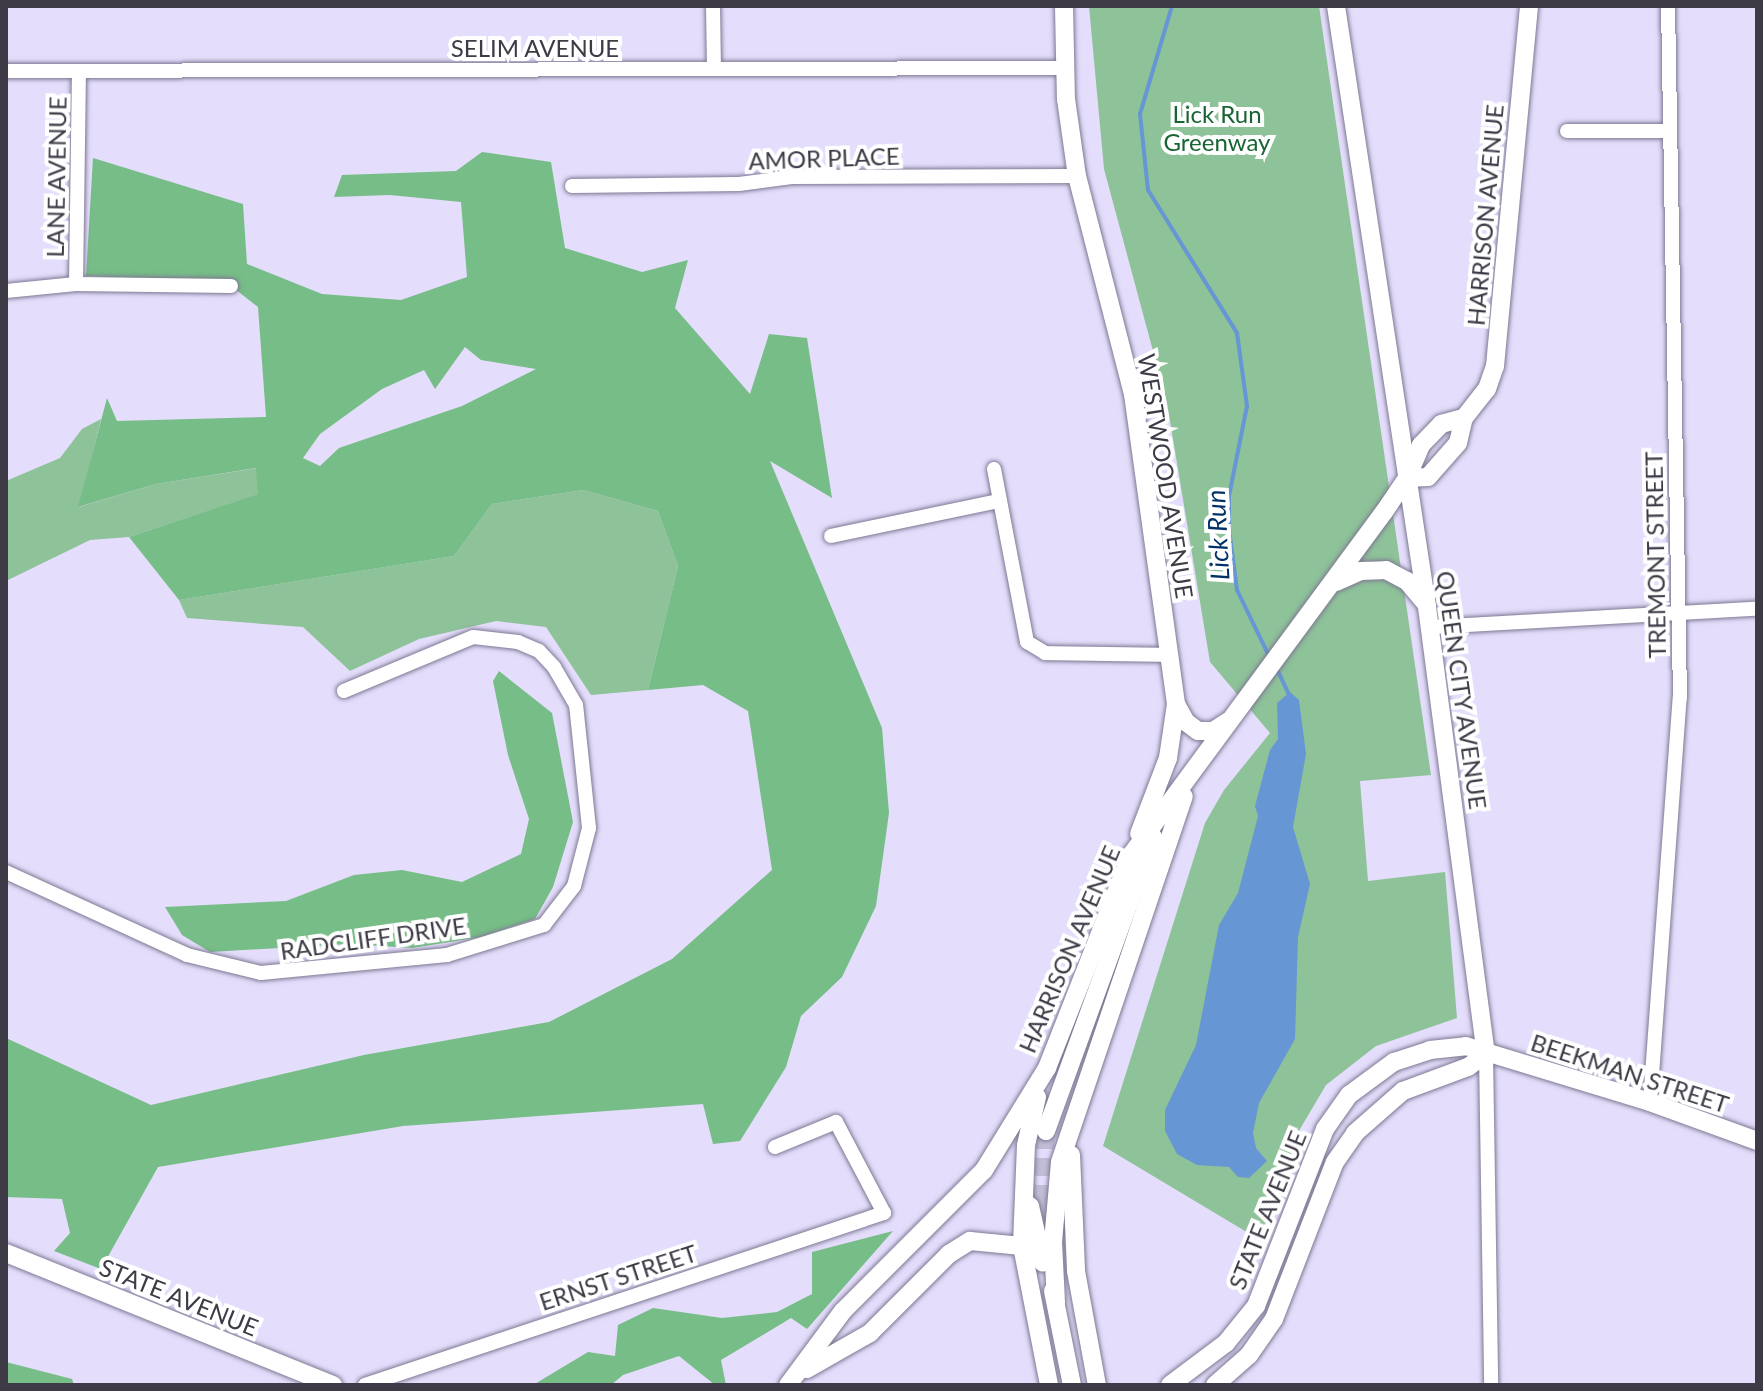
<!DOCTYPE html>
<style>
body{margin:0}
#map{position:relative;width:1763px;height:1391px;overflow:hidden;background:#e4ddfb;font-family:Lato,sans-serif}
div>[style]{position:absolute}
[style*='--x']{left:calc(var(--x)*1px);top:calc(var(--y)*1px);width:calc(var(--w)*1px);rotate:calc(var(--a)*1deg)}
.green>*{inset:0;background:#8ec299}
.forest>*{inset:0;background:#77bd87}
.water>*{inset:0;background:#6696d3}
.stream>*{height:4px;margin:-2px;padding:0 2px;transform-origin:2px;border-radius:2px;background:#6696d3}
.major-tunnel>*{height:18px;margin-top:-9px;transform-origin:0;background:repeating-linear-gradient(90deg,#c3bdd7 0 18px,transparent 0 27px)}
.roads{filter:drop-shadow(0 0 2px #7e7893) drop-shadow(0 0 2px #7e7893)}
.minor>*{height:14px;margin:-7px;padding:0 7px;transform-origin:7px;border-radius:7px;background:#fff}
.major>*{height:18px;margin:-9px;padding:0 9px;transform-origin:9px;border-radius:9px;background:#fff}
span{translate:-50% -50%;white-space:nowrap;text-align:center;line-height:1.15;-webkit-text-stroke:8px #fff;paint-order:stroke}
.street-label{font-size:24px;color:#3e3b47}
.park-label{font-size:24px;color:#186432}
.water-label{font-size:26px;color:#003167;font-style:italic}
.frame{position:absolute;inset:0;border:8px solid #3e3b47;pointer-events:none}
</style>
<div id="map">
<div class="green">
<div style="clip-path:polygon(1089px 6px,1319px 6px,1431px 775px,1360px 781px,1368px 881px,1445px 872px,1457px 1018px,1376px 1046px,1326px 1085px,1300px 1129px,1260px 1240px,1103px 1146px,1205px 823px,1224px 790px,1270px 733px,1210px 662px,1167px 403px,1104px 169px)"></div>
<div style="clip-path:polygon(101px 419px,79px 507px,156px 484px,257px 468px,259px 494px,129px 537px,90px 540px,6px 581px,6px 481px,60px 458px,82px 429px)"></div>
<div style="clip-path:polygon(583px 490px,658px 511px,678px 566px,648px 690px,591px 695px,546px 627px,496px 621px,419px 639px,350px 671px,303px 627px,187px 618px,179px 600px,454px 556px,492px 504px)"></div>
</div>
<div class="forest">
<div style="clip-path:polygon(evenodd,482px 152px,551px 162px,565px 248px,642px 272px,688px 260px,675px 308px,750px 394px,769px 334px,807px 338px,832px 498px,770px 461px,882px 728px,889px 813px,876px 906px,842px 977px,801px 1016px,786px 1067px,740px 1141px,713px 1144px,703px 1104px,403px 1126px,158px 1167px,101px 1269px,54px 1251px,70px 1233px,62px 1199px,6px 1197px,6px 1038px,151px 1105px,364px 1055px,549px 1022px,672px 959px,772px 870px,748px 711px,703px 685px,648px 690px,678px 566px,658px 511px,583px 490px,492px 504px,454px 556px,179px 600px,129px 537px,258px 494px,256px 468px,156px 484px,78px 507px,107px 398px,117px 421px,266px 417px,258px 307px,226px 282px,86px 276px,93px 158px,243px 204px,247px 264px,322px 294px,401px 300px,467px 277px,461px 202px,390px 195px,334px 197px,342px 175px,456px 171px,482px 152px,465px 347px,481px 360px,536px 369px,462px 406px,339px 448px,320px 466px,303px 458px,320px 434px,382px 389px,424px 370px,435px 389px,465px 347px)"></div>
<div style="clip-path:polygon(499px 671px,552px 713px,573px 822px,553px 887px,535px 919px,481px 937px,412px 948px,349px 944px,210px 952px,182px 935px,165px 907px,286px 901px,354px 875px,402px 870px,462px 882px,521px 854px,529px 819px,508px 755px,493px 681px)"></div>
<div style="clip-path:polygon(893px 1231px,807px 1329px,791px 1318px,721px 1360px,726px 1385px,715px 1385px,679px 1356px,623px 1375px,611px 1385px,533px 1385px,588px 1352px,615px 1356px,618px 1325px,653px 1308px,722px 1318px,777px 1312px,812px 1294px,812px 1252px)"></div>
<div style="clip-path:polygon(6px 1362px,72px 1379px,74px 1385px,6px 1385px)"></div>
</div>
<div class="water">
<div style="clip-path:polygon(1290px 692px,1299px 700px,1306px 754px,1293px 827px,1310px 884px,1298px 937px,1295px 1039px,1259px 1103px,1253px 1133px,1256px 1148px,1267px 1161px,1249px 1178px,1238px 1177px,1229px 1167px,1197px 1165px,1177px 1154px,1165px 1131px,1165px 1110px,1196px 1045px,1219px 925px,1238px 893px,1258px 816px,1255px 806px,1270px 750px,1278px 739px,1277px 703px)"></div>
</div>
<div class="stream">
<div style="--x:1172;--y:6;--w:113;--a:106.5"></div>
<div style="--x:1140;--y:114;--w:76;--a:84"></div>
<div style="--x:1148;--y:190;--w:168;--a:58.1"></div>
<div style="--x:1237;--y:333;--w:74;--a:82.2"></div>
<div style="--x:1247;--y:406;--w:92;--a:101.3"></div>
<div style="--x:1229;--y:496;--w:33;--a:90"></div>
<div style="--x:1229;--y:529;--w:62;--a:82.5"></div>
<div style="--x:1237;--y:590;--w:76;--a:64.1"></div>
<div style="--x:1277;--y:669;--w:31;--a:65"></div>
</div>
<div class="major-tunnel">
<div style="--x:1046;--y:1131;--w:72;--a:93.2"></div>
<div style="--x:1042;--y:1203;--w:46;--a:82.6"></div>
</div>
<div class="roads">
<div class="minor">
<div style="--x:713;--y:6;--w:63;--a:89.1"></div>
<div style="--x:6;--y:71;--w:1057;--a:-0.16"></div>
<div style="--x:1567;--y:131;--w:103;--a:0"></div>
<div style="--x:572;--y:186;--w:167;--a:-0.7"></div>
<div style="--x:739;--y:184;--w:53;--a:-7.5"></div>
<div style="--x:792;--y:177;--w:285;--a:-0.2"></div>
<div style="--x:76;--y:284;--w:213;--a:-89.2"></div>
<div style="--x:6;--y:291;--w:70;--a:-5.7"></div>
<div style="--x:76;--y:284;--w:155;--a:0.7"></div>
<div style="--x:994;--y:469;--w:176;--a:79.2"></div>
<div style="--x:1027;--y:642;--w:21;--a:31"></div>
<div style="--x:1045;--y:653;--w:124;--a:0.9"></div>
<div style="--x:831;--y:536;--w:172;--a:-11.8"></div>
<div style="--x:1430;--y:627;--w:327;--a:-3.2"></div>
<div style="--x:6;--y:872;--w:199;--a:24.6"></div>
<div style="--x:187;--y:955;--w:76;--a:13.7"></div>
<div style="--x:261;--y:973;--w:187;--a:-5.5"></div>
<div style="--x:447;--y:955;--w:102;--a:-17.2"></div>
<div style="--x:544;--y:925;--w:49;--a:-52.4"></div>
<div style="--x:574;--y:886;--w:60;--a:-75.5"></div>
<div style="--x:589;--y:828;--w:124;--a:-96"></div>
<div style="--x:576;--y:705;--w:44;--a:-120.1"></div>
<div style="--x:554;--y:667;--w:22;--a:-133"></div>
<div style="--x:539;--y:651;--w:23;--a:-157"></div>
<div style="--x:518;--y:642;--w:45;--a:-173.7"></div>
<div style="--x:473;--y:637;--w:140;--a:157.3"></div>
<div style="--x:1486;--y:1054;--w:331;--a:89.1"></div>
<div style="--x:1650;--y:1102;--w:405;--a:-85.8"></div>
<div style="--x:1680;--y:698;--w:692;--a:-90.99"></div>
<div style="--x:365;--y:1385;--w:547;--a:-18.34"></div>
<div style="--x:884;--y:1213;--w:103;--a:-117.8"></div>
<div style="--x:836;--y:1122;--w:66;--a:157.7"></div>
</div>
<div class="major">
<div style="--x:1064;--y:6;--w:93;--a:88.8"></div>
<div style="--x:1066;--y:99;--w:78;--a:81.9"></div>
<div style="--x:1077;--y:176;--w:225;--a:75.6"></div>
<div style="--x:1133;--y:394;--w:313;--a:82.1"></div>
<div style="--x:1176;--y:704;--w:55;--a:98.4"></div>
<div style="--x:1168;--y:758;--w:81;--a:110.9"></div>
<div style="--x:1336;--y:6;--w:608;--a:81.39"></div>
<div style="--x:1427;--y:607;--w:451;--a:82.5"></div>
<div style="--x:1407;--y:478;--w:21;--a:-3"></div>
<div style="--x:1428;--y:477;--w:45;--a:-48.6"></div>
<div style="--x:1458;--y:443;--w:26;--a:-77"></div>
<div style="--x:1464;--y:418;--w:37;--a:-52"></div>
<div style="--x:1487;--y:389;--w:24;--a:-71"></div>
<div style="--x:1495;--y:366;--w:362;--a:-84.6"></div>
<div style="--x:1336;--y:582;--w:27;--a:-24"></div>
<div style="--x:1361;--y:571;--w:25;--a:-2"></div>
<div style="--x:1386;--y:570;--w:24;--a:28"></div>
<div style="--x:1407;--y:581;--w:30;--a:50"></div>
<div style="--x:1176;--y:704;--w:21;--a:61"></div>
<div style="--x:1186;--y:722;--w:15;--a:37"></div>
<div style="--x:1198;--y:731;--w:15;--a:0"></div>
<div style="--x:1213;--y:731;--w:17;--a:-33"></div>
<div style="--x:1037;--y:1097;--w:49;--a:102.9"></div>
<div style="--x:1026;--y:1145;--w:101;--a:92.3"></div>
<div style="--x:1022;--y:1246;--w:142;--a:79"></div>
<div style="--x:1046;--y:1131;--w:313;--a:-70"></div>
<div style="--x:1071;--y:1155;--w:116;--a:87.5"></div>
<div style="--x:1076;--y:1271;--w:116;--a:79.6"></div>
<div style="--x:1030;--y:1206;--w:58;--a:77.2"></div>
<div style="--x:6;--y:1253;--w:353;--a:22"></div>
<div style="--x:1053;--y:1291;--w:96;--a:78.6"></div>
<div style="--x:1056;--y:1302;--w:60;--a:-92.9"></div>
<div style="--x:1053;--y:1242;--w:80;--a:-85"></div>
<div style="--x:1060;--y:1162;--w:386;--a:-71.3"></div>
<div style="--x:807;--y:1369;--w:73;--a:-29.7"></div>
<div style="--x:870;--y:1333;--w:112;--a:-45"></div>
<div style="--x:949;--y:1254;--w:25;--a:-32"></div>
<div style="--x:970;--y:1241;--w:52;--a:5.5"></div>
<div style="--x:1022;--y:1246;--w:26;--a:36"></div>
<div style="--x:788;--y:1385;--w:92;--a:-53.4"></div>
<div style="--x:843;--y:1311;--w:199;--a:-45"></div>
<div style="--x:984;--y:1170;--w:120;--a:-58.3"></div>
<div style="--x:1047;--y:1068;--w:229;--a:-68.5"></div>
<div style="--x:1131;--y:855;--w:426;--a:-53.6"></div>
<div style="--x:1384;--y:512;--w:41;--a:-55.9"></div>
<div style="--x:1407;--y:478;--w:36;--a:-67"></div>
<div style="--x:1421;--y:445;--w:29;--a:-46"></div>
<div style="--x:1441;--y:424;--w:24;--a:-15"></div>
<div style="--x:1170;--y:1385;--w:70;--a:-36.9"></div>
<div style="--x:1226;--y:1343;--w:48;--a:-51"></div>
<div style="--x:1256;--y:1306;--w:190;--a:-68.7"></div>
<div style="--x:1325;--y:1129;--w:42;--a:-54.8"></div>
<div style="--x:1349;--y:1095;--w:56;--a:-36.3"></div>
<div style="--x:1394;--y:1062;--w:38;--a:-18"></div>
<div style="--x:1430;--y:1050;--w:36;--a:-6"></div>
<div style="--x:1466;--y:1046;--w:192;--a:16.9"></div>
<div style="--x:1650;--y:1102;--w:114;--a:20"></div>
<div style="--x:1215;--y:1385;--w:45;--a:-41.4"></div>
<div style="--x:1249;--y:1355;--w:44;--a:-55.2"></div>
<div style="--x:1274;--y:1319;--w:168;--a:-68.8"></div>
<div style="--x:1335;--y:1162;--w:35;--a:-55"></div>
<div style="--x:1355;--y:1133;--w:64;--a:-41.2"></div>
<div style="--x:1403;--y:1091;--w:69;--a:-20.3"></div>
<div style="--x:1468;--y:1067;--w:22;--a:-36"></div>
</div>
</div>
<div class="street-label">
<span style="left:535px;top:48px">SELIM AVENUE</span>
<span style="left:824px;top:158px;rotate:-2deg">AMOR PLACE</span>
<span style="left:56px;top:177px;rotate:-89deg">LANE AVENUE</span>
<span style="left:1485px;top:215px;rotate:-85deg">HARRISON AVENUE</span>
<span style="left:1166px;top:476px;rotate:81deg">WESTWOOD AVENUE</span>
<span style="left:1655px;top:555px;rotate:-91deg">TREMONT STREET</span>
<span style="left:1462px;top:690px;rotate:82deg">QUEEN CITY AVENUE</span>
<span style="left:373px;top:938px;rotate:-8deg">RADCLIFF DRIVE</span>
<span style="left:1069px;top:949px;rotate:-67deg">HARRISON AVENUE</span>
<span style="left:1630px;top:1073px;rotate:18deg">BEEKMAN STREET</span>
<span style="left:1267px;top:1210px;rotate:-68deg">STATE AVENUE</span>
<span style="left:618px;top:1277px;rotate:-18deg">ERNST STREET</span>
<span style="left:179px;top:1297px;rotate:22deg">STATE AVENUE</span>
</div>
<div class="park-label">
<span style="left:1217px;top:128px">Lick Run<br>Greenway</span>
</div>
<div class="water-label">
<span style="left:1218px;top:535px;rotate:-93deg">Lick Run</span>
</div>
<div class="frame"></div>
</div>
